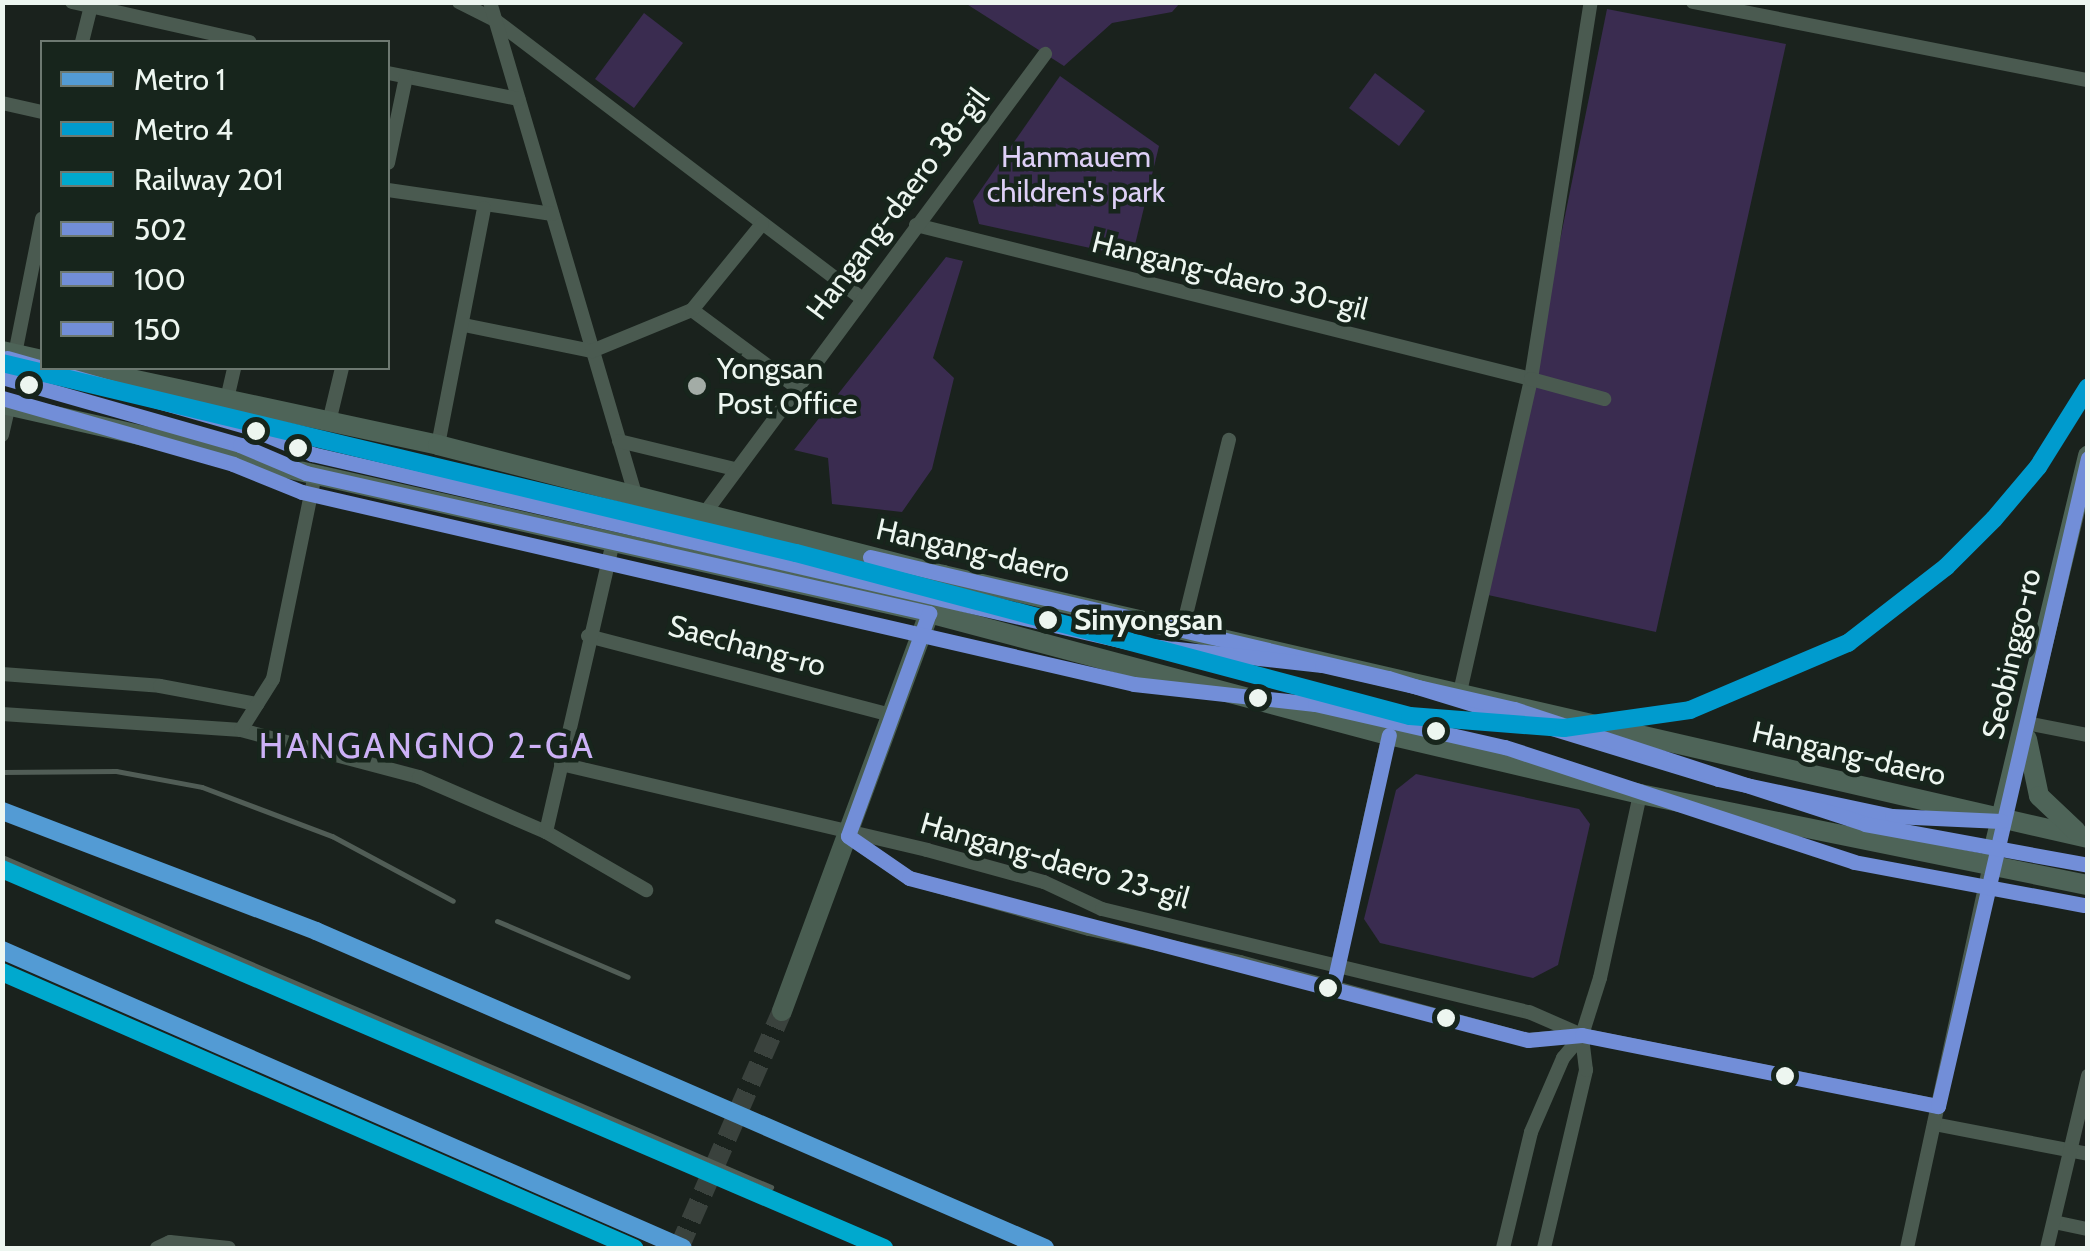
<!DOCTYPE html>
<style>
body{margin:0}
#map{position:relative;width:2090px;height:1251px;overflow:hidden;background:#1a221d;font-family:Cabin,sans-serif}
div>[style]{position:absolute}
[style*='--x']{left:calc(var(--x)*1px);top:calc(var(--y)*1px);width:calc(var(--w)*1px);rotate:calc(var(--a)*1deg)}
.green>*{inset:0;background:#3a2c50}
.secondary-tunnel>*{height:20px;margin-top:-10px;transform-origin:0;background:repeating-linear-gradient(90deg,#3a423d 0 20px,transparent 0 30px)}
.street>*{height:14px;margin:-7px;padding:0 7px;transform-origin:7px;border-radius:7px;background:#4a5a50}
.secondary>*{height:20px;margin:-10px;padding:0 10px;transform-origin:10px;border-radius:10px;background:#495d51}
.primary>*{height:20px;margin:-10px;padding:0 10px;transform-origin:10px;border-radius:10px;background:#4e6458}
.rail>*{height:5px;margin:-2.5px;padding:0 2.5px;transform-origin:2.5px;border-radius:2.5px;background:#515d56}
.bus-1>*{height:15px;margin:-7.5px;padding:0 7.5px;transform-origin:7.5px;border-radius:7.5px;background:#728ed8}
.bus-2>*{height:15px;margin:-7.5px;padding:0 7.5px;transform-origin:7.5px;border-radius:7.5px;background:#728ed8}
.bus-3>*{height:15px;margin:-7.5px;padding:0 7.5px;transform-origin:7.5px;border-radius:7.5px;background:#728ed8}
.rail-1>*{height:18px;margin:-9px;padding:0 9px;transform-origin:9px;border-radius:9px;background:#00a9ce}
.metro-1>*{height:18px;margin:-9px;padding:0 9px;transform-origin:9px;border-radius:9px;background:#539bd4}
.metro-2>*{height:18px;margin:-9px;padding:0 9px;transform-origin:9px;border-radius:9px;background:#009bce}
.dots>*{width:28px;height:28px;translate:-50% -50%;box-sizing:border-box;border:5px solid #17251c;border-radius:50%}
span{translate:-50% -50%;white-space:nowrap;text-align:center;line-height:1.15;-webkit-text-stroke:9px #17251c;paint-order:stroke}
.park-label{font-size:30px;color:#ded0f7}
.street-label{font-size:30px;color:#edf6f0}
.poi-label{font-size:30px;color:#edf6f0}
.left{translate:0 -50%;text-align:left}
.stop-label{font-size:30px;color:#edf6f0;font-weight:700}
.quarter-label{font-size:35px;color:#ccb1f6;letter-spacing:2.5px}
.frame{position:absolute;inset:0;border:5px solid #edf6f0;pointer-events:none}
.legend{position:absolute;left:40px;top:40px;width:350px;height:330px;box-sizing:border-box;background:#17251c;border:2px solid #6d7971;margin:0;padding:12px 18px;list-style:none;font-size:30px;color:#edf6f0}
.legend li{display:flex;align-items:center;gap:20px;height:50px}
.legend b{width:50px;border:2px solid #6d7971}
</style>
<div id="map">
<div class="green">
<div style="clip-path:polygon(965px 3px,1180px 3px,1172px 12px,1112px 23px,1064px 66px)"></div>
<div style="clip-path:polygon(1607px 9px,1786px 44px,1656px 632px,1488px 595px)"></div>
<div style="clip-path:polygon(644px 13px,683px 43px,634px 108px,595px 79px)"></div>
<div style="clip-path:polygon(1375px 73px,1425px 111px,1399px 146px,1349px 108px)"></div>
<div style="clip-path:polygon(1060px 76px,1159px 146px,1132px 257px,979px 224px,973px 201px)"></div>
<div style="clip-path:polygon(946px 257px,963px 261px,933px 358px,954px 378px,932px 469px,902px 512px,832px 504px,828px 458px,794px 450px)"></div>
<div style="clip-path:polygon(1416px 774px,1579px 809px,1590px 824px,1558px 965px,1533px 978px,1380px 943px,1364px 919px,1396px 790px)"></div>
</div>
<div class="secondary-tunnel">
<div style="--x:679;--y:1248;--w:258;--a:-66.5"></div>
</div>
<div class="street">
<div style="--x:72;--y:2;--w:182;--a:12.7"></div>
<div style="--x:459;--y:2;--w:40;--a:26.6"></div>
<div style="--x:495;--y:20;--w:460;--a:37.2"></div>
<div style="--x:490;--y:2;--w:516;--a:73.57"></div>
<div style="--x:1693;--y:2;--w:403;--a:11.2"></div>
<div style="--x:82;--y:42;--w:41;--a:-76"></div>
<div style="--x:388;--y:73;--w:133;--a:11.3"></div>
<div style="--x:2;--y:103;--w:41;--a:12.7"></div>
<div style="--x:388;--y:163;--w:88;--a:-78.2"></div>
<div style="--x:388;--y:190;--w:166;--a:8.3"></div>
<div style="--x:916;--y:225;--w:634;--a:14.06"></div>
<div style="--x:1531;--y:379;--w:382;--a:-81"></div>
<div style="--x:692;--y:310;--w:129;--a:36.5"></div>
<div style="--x:464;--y:325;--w:131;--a:11.5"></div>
<div style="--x:592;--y:351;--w:108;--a:-22.3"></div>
<div style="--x:692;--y:310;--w:111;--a:-50.9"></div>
<div style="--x:15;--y:354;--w:138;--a:-78.7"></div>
<div style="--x:227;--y:399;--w:32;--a:-77"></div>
<div style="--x:329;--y:422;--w:56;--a:-76.5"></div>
<div style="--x:2;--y:435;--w:31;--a:-77"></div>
<div style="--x:619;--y:441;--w:119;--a:13.6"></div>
<div style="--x:438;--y:445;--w:241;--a:-79"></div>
<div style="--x:673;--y:556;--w:625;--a:-53.46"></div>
<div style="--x:1182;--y:631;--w:197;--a:-76.2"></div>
<div style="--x:588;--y:636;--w:314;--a:14.6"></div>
<div style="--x:2;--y:674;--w:158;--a:4.3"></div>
<div style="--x:160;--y:686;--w:99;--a:10.5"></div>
<div style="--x:1460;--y:692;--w:321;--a:-77.2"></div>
<div style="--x:1531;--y:379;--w:76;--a:15.3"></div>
<div style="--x:2;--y:714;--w:240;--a:3.8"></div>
<div style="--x:241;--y:730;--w:184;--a:14.8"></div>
<div style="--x:419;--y:777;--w:138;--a:23.4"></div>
<div style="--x:546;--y:832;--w:116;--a:30.1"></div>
<div style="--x:2026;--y:723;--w:63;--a:11"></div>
<div style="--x:241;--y:730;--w:60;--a:-57.9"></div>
<div style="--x:273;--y:679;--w:209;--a:-78.4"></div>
<div style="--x:561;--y:764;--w:376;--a:13.2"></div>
<div style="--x:927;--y:850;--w:121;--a:15.3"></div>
<div style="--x:1044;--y:882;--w:64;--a:25"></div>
<div style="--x:1102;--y:909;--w:439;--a:13.6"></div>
<div style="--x:1529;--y:1012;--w:58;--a:23.5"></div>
<div style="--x:1582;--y:1035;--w:363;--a:11.3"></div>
<div style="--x:546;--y:832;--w:298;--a:-77"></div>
<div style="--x:852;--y:839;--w:69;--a:34.4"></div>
<div style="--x:909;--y:878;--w:187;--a:15.8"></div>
<div style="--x:1089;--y:929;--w:155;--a:12.3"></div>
<div style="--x:1240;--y:962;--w:298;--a:15.2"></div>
<div style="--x:1528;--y:1040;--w:53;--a:-5.4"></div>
<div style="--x:1333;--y:987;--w:258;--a:-77.5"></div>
<div style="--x:1934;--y:1124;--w:157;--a:11"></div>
<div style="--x:2054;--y:1222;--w:35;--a:12"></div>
<div style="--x:157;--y:1248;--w:14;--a:-25"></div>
<div style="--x:170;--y:1242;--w:59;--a:5.8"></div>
<div style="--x:1503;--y:1248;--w:119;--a:-76.4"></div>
<div style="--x:1531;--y:1132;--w:81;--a:-66.6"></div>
<div style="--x:1563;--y:1058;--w:30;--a:-50"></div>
<div style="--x:1582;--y:1035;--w:60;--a:-72.5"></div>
<div style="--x:1600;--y:978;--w:188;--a:-77.7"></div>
<div style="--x:1544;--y:1248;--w:183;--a:-76.7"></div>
<div style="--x:1586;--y:1070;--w:35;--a:-97"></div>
<div style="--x:1907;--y:1248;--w:393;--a:-77.8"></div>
<div style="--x:2047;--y:1248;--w:177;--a:-76.6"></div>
</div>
<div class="secondary">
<div style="--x:782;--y:1011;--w:465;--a:-69.7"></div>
</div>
<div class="primary">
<div style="--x:2;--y:351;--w:41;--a:12.7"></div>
<div style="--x:80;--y:368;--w:366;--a:12.1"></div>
<div style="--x:438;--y:445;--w:521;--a:14.44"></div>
<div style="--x:943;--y:575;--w:1175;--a:12.94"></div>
<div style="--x:2;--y:404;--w:950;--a:12.71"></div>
<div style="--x:929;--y:613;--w:476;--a:14.9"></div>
<div style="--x:1389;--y:735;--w:258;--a:13.2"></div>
<div style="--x:1640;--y:794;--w:457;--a:11.5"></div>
<div style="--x:2027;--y:739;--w:58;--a:78.1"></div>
<div style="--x:2039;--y:796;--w:51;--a:43.4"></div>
<div style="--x:1990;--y:864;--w:420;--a:-76.5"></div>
</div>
<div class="rail">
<div style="--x:2;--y:772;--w:114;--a:-0.5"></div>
<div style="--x:116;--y:771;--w:87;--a:10.5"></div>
<div style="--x:202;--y:787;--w:139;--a:20.7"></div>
<div style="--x:332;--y:836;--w:137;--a:28.2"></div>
<div style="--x:2;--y:857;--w:837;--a:23.23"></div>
<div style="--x:497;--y:921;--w:142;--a:23.1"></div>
</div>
<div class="bus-1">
<div style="--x:2;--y:377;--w:248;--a:15.9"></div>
<div style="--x:240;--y:445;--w:72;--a:23"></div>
<div style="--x:306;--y:473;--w:639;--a:12.67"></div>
<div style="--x:929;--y:613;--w:237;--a:110"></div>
<div style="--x:848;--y:836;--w:74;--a:34.5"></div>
<div style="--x:909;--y:878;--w:640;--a:14.67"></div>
<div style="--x:1528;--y:1040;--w:54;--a:-5.3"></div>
<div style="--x:1582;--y:1035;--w:363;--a:11.3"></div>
<div style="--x:1938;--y:1106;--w:665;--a:-76.97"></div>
<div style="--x:870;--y:557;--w:532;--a:13.15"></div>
<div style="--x:1388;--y:678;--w:345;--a:17"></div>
<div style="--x:1718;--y:779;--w:178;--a:12"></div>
<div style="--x:1892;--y:816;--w:109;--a:2.6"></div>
<div style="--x:1333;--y:987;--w:258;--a:-77.5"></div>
</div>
<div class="bus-2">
<div style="--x:2;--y:398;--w:240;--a:15.9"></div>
<div style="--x:233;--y:464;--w:74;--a:22.1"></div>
<div style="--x:302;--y:492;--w:854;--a:12.99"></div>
<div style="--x:1134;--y:684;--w:182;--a:6.3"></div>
<div style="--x:1315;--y:704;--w:195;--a:12.8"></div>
<div style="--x:1505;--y:747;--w:367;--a:18.2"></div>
<div style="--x:1854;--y:862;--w:234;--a:10.6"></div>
</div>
<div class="bus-3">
<div style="--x:7;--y:358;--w:248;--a:15.9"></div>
<div style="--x:245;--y:426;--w:73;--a:22.7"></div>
<div style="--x:312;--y:454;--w:851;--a:12.97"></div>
<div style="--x:1141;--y:645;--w:182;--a:6.3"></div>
<div style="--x:1322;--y:665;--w:197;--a:12.9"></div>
<div style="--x:1514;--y:709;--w:369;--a:18.1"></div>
<div style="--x:1865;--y:824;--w:227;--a:10.4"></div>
</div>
<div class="rail-1">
<div style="--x:2;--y:869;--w:960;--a:23.25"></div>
<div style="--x:2;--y:972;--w:690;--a:23.59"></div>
</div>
<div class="metro-1">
<div style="--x:2;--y:811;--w:336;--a:20.9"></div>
<div style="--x:316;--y:931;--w:795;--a:23.5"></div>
<div style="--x:2;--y:950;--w:743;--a:23.63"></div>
</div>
<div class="metro-2">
<div style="--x:2;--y:363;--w:816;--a:13.46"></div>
<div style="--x:796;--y:553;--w:635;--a:14.87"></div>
<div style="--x:1410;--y:716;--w:154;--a:4.5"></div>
<div style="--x:1564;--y:728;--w:127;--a:-8.1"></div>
<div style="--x:1690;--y:710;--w:172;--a:-23"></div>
<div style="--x:1848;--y:643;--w:124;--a:-37.8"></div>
<div style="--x:1946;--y:567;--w:68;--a:-45"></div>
<div style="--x:1994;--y:519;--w:68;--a:-49.8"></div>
<div style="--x:2038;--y:467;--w:94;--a:-58"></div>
</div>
<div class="dots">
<div style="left:29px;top:385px;background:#edf6f0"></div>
<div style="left:697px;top:386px;background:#a3aca6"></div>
<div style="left:256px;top:431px;background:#edf6f0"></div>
<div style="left:298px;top:448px;background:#edf6f0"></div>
<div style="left:1048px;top:620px;background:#edf6f0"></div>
<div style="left:1258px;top:698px;background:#edf6f0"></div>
<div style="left:1436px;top:731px;background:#edf6f0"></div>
<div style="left:1328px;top:988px;background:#edf6f0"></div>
<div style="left:1446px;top:1018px;background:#edf6f0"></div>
<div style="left:1785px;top:1076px;background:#edf6f0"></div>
</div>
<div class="park-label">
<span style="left:1076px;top:174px">Hanmauem<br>children's park</span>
</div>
<div class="street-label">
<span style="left:898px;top:204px;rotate:-53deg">Hangang-daero 38-gil</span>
<span style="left:1230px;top:276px;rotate:14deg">Hangang-daero 30-gil</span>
<span style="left:973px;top:551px;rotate:13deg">Hangang-daero</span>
<span style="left:747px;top:646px;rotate:15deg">Saechang-ro</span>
<span style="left:2012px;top:654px;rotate:-77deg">Seobinggo-ro</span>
<span style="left:1849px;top:754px;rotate:13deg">Hangang-daero</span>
<span style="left:1055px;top:861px;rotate:16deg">Hangang-daero 23-gil</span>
</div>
<div class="poi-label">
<span class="left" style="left:717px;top:386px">Yongsan<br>Post Office</span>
</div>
<div class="stop-label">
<span class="left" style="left:1074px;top:620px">Sinyongsan</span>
</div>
<div class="quarter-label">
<span style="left:427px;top:746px">HANGANGNO 2-GA</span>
</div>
<div class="frame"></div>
<ul class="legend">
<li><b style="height:12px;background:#539bd4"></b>Metro 1</li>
<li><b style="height:12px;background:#009bce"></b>Metro 4</li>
<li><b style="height:12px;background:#00a9ce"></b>Railway 201</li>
<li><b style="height:12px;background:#728ed8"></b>502</li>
<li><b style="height:12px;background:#728ed8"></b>100</li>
<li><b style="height:12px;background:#728ed8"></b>150</li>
</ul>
</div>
